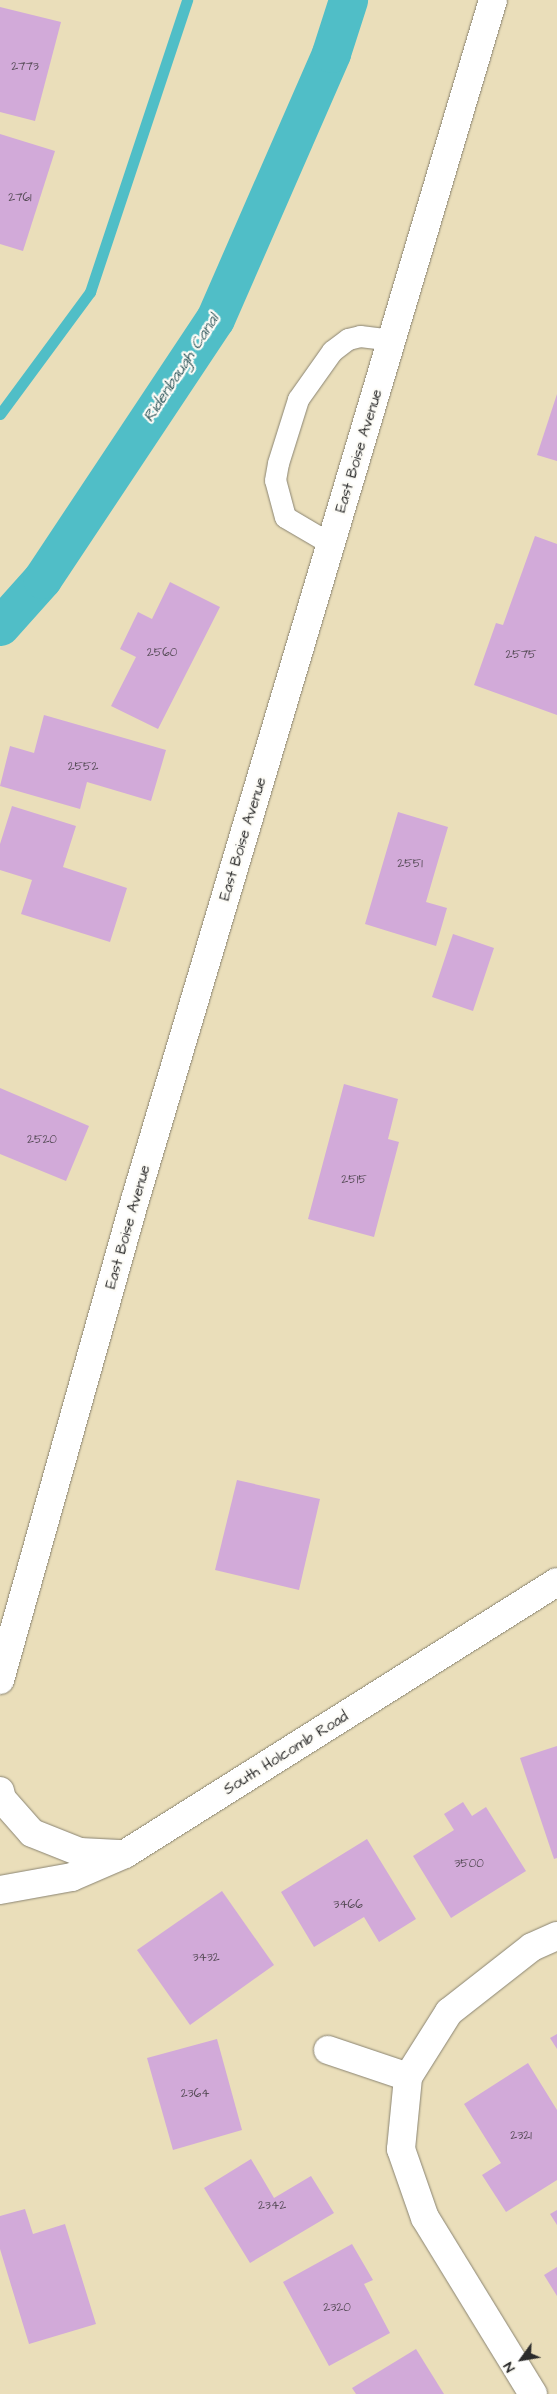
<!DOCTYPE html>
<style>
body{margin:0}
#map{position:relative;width:557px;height:2394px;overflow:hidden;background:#eadeba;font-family:"Architects Daughter",sans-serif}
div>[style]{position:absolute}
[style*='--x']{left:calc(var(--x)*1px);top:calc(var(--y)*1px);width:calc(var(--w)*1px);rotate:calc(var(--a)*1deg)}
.stream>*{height:11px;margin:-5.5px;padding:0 5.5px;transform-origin:5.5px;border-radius:5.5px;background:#50bec7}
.canal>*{height:39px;margin:-19.5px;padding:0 19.5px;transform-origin:19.5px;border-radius:19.5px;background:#50bec7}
.building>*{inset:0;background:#d2aad9}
.roads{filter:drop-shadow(0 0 1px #8a8472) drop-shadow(0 0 1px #8a8472)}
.service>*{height:21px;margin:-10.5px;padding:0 10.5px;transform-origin:10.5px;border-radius:10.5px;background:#fff}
.minor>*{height:28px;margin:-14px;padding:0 14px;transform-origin:14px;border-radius:14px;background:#fff}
.tertiary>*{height:28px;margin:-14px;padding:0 14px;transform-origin:14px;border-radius:14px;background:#fff}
span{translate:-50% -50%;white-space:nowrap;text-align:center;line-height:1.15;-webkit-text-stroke:4.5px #fdfcf7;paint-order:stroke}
.number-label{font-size:12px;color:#554b56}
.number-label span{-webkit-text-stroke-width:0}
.street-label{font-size:15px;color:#2b2b2b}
.water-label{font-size:16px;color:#385e62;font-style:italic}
.north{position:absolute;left:497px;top:2334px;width:50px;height:50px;-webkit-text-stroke:4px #fdfcf7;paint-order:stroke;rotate:238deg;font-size:14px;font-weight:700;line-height:20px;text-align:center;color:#2b2b2b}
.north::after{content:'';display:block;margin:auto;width:18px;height:22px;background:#2b2b2b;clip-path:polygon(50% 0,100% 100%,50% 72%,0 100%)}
</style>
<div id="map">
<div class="stream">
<div style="--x:0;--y:414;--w:152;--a:-53.6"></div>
<div style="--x:90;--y:292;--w:308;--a:-71.6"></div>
</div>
<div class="canal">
<div style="--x:0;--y:626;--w:63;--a:-48.2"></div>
<div style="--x:42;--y:579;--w:312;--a:-56.4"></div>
<div style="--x:215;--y:319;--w:290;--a:-66.4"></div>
<div style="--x:331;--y:53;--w:56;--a:-72.2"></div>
</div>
<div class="building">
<div style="clip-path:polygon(0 7px,61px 22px,35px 121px,0 112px)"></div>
<div style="clip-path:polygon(0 134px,55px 151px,23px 251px,0 244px)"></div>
<div style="clip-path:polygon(557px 394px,557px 461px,537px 455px)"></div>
<div style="clip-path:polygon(535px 536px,557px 544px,557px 715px,474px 685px,496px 623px,503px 625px)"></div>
<div style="clip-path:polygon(170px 582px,220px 607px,158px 729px,111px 706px,136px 657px,120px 649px,138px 612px,152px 619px)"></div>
<div style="clip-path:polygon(44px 715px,166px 750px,151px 801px,87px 782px,80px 809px,0 786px,10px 746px,34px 753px)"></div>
<div style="clip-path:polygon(12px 806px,76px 826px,63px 867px,127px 888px,110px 942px,21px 914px,32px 880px,0 870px,0 844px)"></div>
<div style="clip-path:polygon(398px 812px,448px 827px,426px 902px,447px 908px,436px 946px,365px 924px)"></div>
<div style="clip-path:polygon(453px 934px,494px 948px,473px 1011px,432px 997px)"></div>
<div style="clip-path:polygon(344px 1084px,398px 1099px,388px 1139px,399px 1142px,374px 1237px,308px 1219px)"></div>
<div style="clip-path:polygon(0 1088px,89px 1126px,66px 1181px,0 1154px)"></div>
<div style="clip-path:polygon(237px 1480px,320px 1499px,299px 1590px,215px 1570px)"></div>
<div style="clip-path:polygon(557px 1746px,557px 1858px,554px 1859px,520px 1758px)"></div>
<div style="clip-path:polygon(463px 1802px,472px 1816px,486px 1807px,526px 1871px,451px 1918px,413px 1856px,454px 1830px,444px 1814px)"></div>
<div style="clip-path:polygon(367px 1839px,416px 1919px,379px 1942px,364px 1917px,314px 1947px,281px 1892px)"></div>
<div style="clip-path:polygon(222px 1891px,274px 1965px,190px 2025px,137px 1950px)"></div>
<div style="clip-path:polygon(557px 2034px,557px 2049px,550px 2038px)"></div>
<div style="clip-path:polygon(217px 2039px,242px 2130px,173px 2150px,147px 2058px)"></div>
<div style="clip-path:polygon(528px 2063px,557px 2110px,557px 2180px,506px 2212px,482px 2175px,501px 2163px,464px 2104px)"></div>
<div style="clip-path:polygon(251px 2159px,274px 2198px,311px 2176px,334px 2213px,250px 2263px,204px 2188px)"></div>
<div style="clip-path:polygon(25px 2209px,33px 2234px,65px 2224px,96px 2324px,29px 2344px,0 2249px,0 2216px)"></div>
<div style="clip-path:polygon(557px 2210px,557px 2225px,550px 2214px)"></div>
<div style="clip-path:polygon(352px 2244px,373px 2280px,364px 2284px,390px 2333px,329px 2366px,283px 2282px)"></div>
<div style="clip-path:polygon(557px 2267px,557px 2296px,544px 2275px)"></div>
<div style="clip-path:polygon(416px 2349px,444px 2394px,356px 2394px,352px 2388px)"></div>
</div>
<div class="roads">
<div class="service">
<div style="--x:331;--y:544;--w:53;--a:-149.6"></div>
<div style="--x:285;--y:517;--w:38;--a:-105"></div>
<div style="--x:275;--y:480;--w:17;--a:-80"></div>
<div style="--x:278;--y:463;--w:67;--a:-72.6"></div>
<div style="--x:298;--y:399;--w:59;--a:-54.7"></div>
<div style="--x:332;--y:351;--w:20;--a:-37"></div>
<div style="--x:348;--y:339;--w:12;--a:-14"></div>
<div style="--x:360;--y:336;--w:32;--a:7"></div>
</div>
<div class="minor">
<div style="--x:328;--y:2050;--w:84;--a:18.6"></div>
<div style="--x:533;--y:2394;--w:206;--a:-121.5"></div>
<div style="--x:425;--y:2218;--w:73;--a:-109.2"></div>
<div style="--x:401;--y:2149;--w:72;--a:-84.4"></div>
<div style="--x:408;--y:2077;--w:77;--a:-57.8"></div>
<div style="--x:449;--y:2012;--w:105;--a:-38.1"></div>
<div style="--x:532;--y:1947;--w:27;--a:-24"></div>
</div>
<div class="tertiary">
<div style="--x:0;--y:1680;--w:499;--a:-74.3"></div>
<div style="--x:135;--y:1200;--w:1252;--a:-73.39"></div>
<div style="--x:0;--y:1791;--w:8;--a:76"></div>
<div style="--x:2;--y:1799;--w:45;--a:48.6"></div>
<div style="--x:32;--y:1833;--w:52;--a:21.6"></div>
<div style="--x:80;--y:1852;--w:39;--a:3"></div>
<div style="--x:0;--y:1890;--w:73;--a:-10.2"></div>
<div style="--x:72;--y:1877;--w:58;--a:-23.5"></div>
<div style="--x:125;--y:1854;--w:510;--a:-32.2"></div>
</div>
</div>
<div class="number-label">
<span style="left:25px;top:67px">2773</span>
<span style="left:20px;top:198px">2761</span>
<span style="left:162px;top:653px">2560</span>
<span style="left:521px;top:655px">2575</span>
<span style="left:83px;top:767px">2552</span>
<span style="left:410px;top:864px">2551</span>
<span style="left:42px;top:1140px">2520</span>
<span style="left:354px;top:1180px">2515</span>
<span style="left:469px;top:1864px">3500</span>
<span style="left:348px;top:1905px">3466</span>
<span style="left:206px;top:1958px">3432</span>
<span style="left:195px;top:2094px">2364</span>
<span style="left:521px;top:2136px">2321</span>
<span style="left:272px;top:2206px">2342</span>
<span style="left:337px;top:2308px">2320</span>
</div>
<div class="street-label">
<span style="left:359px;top:451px;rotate:-73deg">East Boise Avenue</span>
<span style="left:243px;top:839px;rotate:-73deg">East Boise Avenue</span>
<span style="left:128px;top:1227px;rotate:-74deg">East Boise Avenue</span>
<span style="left:286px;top:1753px;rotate:-32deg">South Holcomb Road</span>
</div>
<div class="water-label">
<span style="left:181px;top:368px;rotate:-57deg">Ridenbaugh Canal</span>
</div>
<div class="north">N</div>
</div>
